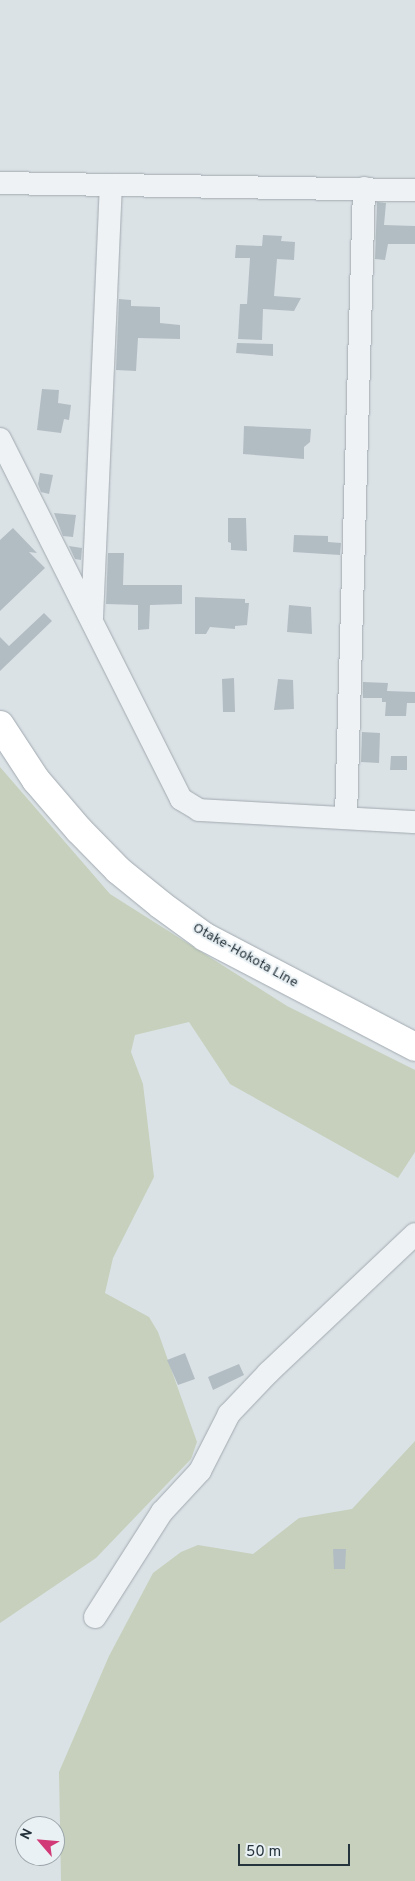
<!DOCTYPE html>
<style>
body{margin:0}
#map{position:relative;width:415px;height:1881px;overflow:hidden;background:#dbe2e6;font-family:Overpass,sans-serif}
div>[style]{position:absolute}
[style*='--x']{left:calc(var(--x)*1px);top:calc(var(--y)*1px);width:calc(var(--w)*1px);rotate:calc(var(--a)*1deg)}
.green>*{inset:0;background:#c6d0bc}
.building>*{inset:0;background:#b2bdc3}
.roads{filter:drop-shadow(0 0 1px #a1aab0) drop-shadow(0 0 1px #a1aab0)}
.minor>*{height:22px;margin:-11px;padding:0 11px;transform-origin:11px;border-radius:11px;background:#eef2f4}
.major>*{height:28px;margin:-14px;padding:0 14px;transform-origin:14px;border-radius:14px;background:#fff}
span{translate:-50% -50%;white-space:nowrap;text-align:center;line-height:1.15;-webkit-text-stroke:4px #eaf1f4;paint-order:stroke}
.street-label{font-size:14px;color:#25333c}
.north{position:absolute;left:15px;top:1816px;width:50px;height:50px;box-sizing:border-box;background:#eaf1f4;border:1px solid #9ba5aa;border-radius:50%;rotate:297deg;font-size:14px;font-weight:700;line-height:20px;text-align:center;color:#25333c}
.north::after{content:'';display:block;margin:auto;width:18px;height:22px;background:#d13a77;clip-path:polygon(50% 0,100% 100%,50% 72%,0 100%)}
.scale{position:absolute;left:238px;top:1844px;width:112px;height:22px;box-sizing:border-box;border:2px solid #25333c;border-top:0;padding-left:6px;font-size:15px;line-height:18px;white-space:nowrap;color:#25333c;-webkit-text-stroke:4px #eaf1f4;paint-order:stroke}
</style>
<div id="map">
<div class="green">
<div style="clip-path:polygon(0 767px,110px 894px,287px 1006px,415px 1070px,415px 1152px,398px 1178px,230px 1084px,189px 1022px,135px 1035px,131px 1052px,143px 1084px,154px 1177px,113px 1258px,105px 1293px,149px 1317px,158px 1332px,197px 1442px,191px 1459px,96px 1558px,0 1623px)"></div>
<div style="clip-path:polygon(415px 1441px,415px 1881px,61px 1881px,59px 1772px,109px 1656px,153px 1573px,181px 1552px,198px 1545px,253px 1554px,299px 1518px,352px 1509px)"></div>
</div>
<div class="building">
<div style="clip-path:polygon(377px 202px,386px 203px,384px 225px,415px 226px,415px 244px,388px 244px,385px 260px,375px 259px)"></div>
<div style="clip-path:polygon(263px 235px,282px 236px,281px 241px,295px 242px,294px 260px,277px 259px,274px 296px,301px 298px,294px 311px,263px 309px,262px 340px,238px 339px,240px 304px,247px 304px,250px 258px,235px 258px,236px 245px,262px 246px)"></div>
<div style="clip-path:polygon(119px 299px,131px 300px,131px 306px,160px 307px,160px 323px,180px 325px,180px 339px,138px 338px,136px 371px,116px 370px)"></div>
<div style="clip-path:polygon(237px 343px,273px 344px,273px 356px,236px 353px)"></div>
<div style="clip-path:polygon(42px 389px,59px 390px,58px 403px,71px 405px,69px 420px,64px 419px,61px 433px,37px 430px)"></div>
<div style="clip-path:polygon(244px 426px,311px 429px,310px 442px,304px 447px,304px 459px,243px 454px)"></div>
<div style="clip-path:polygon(40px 473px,53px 475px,49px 494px,41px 492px,38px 484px)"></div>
<div style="clip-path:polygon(54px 513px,76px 515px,73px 537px,63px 536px)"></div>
<div style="clip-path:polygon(228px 518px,246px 518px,247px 551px,231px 550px,231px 543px,228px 542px)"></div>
<div style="clip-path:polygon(13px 528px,37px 553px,29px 552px,45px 568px,0 611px,0 540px)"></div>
<div style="clip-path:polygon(294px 535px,328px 536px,328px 542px,341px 543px,340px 555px,293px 552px)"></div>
<div style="clip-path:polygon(69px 546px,82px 548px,81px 560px,75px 559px)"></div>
<div style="clip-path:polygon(108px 553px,124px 553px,123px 585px,182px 585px,182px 604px,150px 605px,149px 629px,138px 630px,138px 605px,106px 604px)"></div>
<div style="clip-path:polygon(195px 597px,245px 599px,245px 603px,249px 603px,247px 625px,235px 626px,235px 629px,210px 627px,206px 634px,195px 634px)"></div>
<div style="clip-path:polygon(289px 605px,311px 607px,312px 634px,287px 632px)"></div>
<div style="clip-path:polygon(44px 613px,52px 621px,0 671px,0 637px,9px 646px)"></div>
<div style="clip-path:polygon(234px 678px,235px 712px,223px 712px,222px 679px)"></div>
<div style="clip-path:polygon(278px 679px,293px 680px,294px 709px,274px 710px)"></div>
<div style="clip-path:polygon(363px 682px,388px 683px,387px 691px,415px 692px,415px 703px,407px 703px,406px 716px,385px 716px,386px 702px,382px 702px,382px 698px,363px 698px)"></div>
<div style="clip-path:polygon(362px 732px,380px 733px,379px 763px,361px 762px)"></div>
<div style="clip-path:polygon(391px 756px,407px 756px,407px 770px,390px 770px)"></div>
<div style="clip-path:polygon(185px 1353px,195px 1379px,178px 1385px,167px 1360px)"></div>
<div style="clip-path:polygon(239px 1364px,244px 1375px,213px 1390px,208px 1377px)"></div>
<div style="clip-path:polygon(333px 1549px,346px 1549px,345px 1569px,334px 1569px)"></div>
</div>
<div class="roads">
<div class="minor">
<div style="--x:0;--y:183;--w:415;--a:1"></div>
<div style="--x:0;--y:439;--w:403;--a:63.3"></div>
<div style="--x:181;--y:799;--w:21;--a:31"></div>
<div style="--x:199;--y:810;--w:216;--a:3.2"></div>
<div style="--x:92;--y:618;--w:433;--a:-87.5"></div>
<div style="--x:346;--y:817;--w:629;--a:-88.36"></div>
<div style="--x:95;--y:1617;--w:125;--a:-57.5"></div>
<div style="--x:162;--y:1512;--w:56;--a:-47.2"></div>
<div style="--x:200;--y:1471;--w:64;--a:-63"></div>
<div style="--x:229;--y:1414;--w:57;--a:-46.4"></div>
<div style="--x:268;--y:1373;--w:202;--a:-43.4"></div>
</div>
<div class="major">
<div style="--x:0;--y:725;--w:66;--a:56.8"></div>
<div style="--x:36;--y:780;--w:66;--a:49.3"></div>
<div style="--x:79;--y:830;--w:56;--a:45.7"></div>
<div style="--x:118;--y:870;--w:55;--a:39.1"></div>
<div style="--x:161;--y:905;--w:54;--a:36"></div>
<div style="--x:205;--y:937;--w:237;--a:27.6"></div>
</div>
</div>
<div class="street-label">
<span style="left:245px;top:956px;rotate:29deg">Otake-Hokota Line</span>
</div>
<div class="north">N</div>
<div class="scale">50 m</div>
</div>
